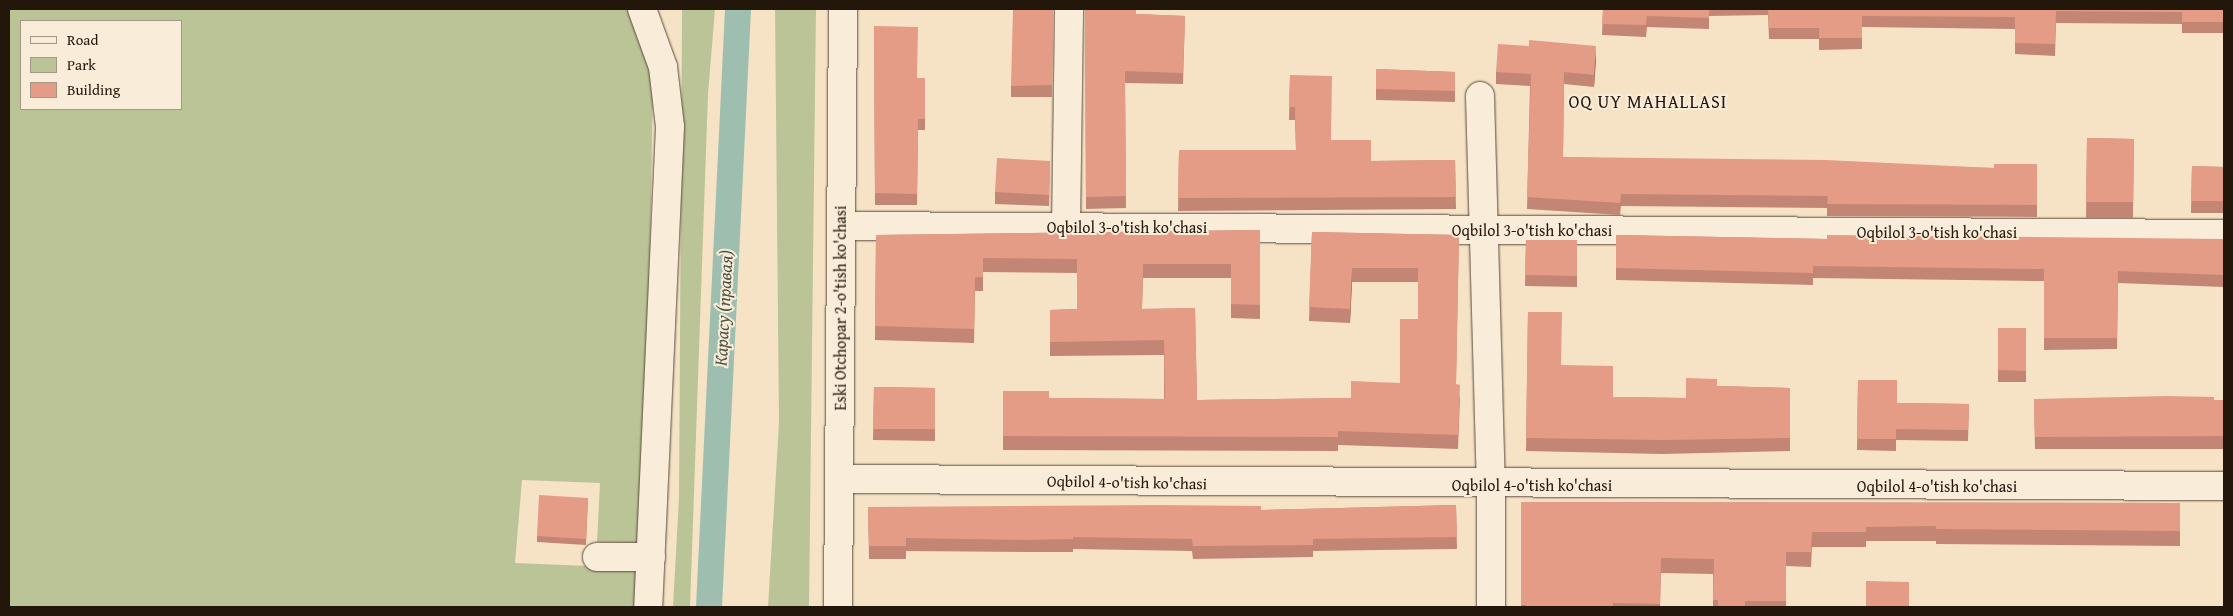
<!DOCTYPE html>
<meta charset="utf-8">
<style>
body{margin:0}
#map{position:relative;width:2233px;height:616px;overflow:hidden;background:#f6e3c6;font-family:"Gentium Book Plus",serif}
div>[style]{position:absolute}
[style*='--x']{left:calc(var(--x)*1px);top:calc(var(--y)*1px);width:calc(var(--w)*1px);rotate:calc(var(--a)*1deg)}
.green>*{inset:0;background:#bbc496}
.canal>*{height:26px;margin:-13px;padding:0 13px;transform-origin:13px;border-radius:13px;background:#9ebfaf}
.roads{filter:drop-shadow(0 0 1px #58493a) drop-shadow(0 0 1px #58493a)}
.minor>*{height:28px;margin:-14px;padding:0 14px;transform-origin:14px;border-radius:14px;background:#f9edda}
.wall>*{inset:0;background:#c48674}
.shaded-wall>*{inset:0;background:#a06d5e}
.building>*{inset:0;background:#e49c87}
span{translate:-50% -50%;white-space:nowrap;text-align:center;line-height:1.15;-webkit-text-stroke:4px #f9edda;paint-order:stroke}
.street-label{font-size:16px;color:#23160b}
.neighbourhood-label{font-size:18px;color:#23160b;letter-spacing:1px}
.water-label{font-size:18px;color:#4e5144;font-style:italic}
.frame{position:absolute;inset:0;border:10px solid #23160b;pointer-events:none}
.legend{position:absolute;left:20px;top:20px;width:162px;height:90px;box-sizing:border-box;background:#f9edda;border:1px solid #a39787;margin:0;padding:6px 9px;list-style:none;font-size:15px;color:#23160b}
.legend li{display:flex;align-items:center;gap:10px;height:25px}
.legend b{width:25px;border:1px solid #a39787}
</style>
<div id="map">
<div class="green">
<div style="clip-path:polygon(evenodd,9px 9px,633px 9px,653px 81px,650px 255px,639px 543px,597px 542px,600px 483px,522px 480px,515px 563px,639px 568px,636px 607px,9px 607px,9px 9px,21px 21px,181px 21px,181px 109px,21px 109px,21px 21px)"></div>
<div style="clip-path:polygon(682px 9px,715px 9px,708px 94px,690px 607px,673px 607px,679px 498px)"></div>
<div style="clip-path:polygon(775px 9px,816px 9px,809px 607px,768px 607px,779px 423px)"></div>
</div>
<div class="canal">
<div style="--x:709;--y:607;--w:599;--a:-87.22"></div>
</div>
<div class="roads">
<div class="minor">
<div style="--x:642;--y:9;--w:62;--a:70.1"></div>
<div style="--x:663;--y:67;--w:60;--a:83.3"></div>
<div style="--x:670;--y:127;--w:481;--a:92.6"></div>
<div style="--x:1480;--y:96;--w:389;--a:88.4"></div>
<div style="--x:1491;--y:485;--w:122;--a:90"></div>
<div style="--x:841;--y:226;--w:1383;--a:0.33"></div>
<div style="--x:1066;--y:227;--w:218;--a:-89.2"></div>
<div style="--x:839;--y:479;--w:1385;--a:0.29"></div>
<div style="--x:597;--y:557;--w:54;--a:0"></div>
<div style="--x:838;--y:607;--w:598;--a:-89.52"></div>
</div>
</div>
<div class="wall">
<div style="clip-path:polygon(1053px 9px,1052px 97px,1011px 97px,1011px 86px)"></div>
<div style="clip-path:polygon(1085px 9px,1136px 14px,1185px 16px,1183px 84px,1125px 83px,1126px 208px,1086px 209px)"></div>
<div style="clip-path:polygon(1603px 9px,2224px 9px,2224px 33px,2182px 33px,2182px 24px,2056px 23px,2055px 56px,2015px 54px,2015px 29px,1862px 27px,1862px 49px,1819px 50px,1819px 39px,1769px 39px,1768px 15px,1709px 16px,1709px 29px,1647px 27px,1646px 37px,1602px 35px)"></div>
<div style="clip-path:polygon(874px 26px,917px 78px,925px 78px,925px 130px,918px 130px,917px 205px,875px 205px)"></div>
<div style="clip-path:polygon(1596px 59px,1594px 87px,1564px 84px,1563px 157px,1994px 168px,2037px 164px,2037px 217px,1827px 216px,1827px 208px,1621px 206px,1620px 215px,1527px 209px,1530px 86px,1496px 84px,1496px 72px)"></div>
<div style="clip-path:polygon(1376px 69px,1455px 72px,1455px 102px,1376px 100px)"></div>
<div style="clip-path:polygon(1290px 75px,1331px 140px,1371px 161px,1455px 160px,1456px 209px,1178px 211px,1179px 150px,1296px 150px,1295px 120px,1289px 120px)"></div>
<div style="clip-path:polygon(2087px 138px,2134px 139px,2133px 218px,2086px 218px)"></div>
<div style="clip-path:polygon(1050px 161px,1049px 206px,995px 204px,995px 192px)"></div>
<div style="clip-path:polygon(2192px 166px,2224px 167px,2224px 213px,2191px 213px)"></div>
<div style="clip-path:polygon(1260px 230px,1260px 319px,1231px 318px,1231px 278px,1143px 278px,1142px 309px,1195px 308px,1197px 400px,1351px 398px,1400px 383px,1418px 319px,1418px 282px,1352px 282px,1350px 323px,1309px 321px,1312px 232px,1459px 235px,1456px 384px,1460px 399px,1458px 449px,1338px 445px,1338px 451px,1003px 450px,1003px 391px,1049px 398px,1164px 399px,1164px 355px,1050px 356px,1050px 310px,1077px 309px,1077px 273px,983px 272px,983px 291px,975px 291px,974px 343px,875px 340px,876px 235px)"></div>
<div style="clip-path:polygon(1616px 235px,1827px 239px,2224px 239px,2224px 287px,2118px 283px,2117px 349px,2044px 350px,2044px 281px,1813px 278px,1813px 285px,1616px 280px)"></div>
<div style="clip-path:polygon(1526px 240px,1577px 240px,1577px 287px,1525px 286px)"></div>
<div style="clip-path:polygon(1528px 312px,1561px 365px,1613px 397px,1686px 398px,1717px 386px,1790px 388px,1790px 451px,1662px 454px,1526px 451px)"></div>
<div style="clip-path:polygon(1998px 328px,2026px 328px,2026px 382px,1998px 382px)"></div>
<div style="clip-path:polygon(1858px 380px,1897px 403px,1969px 404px,1968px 441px,1896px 440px,1896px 451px,1857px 450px)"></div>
<div style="clip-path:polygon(874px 387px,935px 388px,935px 441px,873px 440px)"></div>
<div style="clip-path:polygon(2034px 399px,2224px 400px,2224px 449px,2035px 449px)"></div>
<div style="clip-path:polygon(588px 498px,586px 545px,537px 542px,537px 536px)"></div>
<div style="clip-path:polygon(1521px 502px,2180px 503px,2180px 546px,1936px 544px,1936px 541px,1866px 541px,1866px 547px,1812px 547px,1811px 567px,1786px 566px,1786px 607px,1713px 607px,1713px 574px,1661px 573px,1660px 607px,1521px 607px)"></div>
<div style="clip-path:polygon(1456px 505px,1457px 549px,1313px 551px,1313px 557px,1193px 559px,1192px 551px,1073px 549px,1073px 552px,1026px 552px,906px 551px,906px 559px,869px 559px,868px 507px,1261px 510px)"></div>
</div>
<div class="shaded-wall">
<div style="clip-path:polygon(1596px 46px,1596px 59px,1594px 87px,1594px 75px)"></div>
<div style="clip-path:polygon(1352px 268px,1352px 282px,1350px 323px,1350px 309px)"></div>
</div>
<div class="building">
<div style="clip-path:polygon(1013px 9px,1053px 9px,1052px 85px,1011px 86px)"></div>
<div style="clip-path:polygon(1085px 9px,1136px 9px,1136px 14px,1185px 16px,1183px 73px,1125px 71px,1126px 196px,1086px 197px)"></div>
<div style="clip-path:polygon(1603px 9px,1709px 9px,1709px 18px,1647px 16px,1646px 25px,1602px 24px)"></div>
<div style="clip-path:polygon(1768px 9px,2224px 9px,2224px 22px,2182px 22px,2182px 12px,2056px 11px,2055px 44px,2015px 43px,2015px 17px,1862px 16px,1862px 38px,1819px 38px,1819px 28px,1769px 28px)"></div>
<div style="clip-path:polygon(874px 26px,918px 27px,917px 78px,925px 78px,925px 119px,918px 119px,917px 194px,875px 193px)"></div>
<div style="clip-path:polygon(1529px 40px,1596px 46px,1594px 75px,1564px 72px,1563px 157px,1826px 160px,1994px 168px,1994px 164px,2037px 164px,2037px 205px,1827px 204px,1828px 196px,1621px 194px,1620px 203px,1527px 197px,1531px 74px,1496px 72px,1498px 44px,1529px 46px)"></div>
<div style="clip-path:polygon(1376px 69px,1455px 72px,1455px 91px,1376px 89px)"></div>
<div style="clip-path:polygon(1290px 75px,1332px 76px,1331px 140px,1371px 140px,1371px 161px,1455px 160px,1456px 197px,1178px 198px,1179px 150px,1296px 150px,1295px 107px,1289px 107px)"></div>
<div style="clip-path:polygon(2087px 138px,2134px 139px,2133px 202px,2086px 202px)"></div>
<div style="clip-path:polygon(997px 158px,1050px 161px,1049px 195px,995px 192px)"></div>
<div style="clip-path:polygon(2192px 166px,2224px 167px,2224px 201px,2191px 201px)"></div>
<div style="clip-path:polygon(1260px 230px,1260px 305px,1231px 304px,1231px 264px,1143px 264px,1142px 309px,1195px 308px,1197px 400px,1351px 398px,1351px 381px,1400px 383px,1400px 319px,1418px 319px,1418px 268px,1352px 268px,1350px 309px,1309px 307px,1312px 232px,1459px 235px,1456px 384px,1460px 385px,1458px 435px,1338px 431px,1338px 437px,1003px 436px,1003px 391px,1049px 391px,1049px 398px,1165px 399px,1164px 340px,1050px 342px,1050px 310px,1077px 309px,1077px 259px,983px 258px,983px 277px,975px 277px,974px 329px,875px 326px,876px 235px)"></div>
<div style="clip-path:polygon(1616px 235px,1827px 239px,1827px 235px,2224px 239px,2224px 275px,2118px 271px,2117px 338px,2044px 338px,2044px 269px,1813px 266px,1813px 273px,1616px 268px)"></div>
<div style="clip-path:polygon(1526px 240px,1577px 240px,1577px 276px,1525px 275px)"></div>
<div style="clip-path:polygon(1528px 312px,1562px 312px,1561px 365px,1613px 366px,1613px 397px,1686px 398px,1686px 378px,1717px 379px,1717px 386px,1790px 388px,1790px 438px,1662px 440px,1526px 438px)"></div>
<div style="clip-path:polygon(1998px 328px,2026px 328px,2026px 371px,1998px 370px)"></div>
<div style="clip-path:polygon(1858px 380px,1897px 380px,1897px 403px,1969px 404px,1968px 430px,1896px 429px,1896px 439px,1857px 439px)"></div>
<div style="clip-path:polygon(874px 387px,935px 388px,935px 429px,873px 429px)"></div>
<div style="clip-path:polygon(2167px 396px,2214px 397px,2214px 400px,2224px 400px,2224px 436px,2035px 437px,2034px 399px)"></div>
<div style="clip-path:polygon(539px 495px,588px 498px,586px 539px,537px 536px)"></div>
<div style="clip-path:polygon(1521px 502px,2180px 503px,2180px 531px,1936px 529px,1936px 526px,1866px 527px,1866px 532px,1812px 532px,1811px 552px,1786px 552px,1786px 601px,1745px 601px,1745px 607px,1718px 607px,1718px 600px,1713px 600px,1714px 559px,1661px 558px,1660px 604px,1613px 603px,1613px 607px,1526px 607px,1526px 605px,1521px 605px)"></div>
<div style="clip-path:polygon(1159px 505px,1261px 506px,1261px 510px,1456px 505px,1457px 537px,1313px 539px,1313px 545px,1193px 546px,1192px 539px,1073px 537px,1073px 539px,1026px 540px,906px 538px,906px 546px,869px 546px,868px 507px)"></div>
<div style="clip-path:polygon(1866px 581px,1909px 582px,1909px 607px,1866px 607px)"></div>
</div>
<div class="street-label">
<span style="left:1127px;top:227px">Oqbilol 3-o'tish ko'chasi</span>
<span style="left:1532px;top:230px">Oqbilol 3-o'tish ko'chasi</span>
<span style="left:1937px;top:232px">Oqbilol 3-o'tish ko'chasi</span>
<span style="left:840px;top:308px;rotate:-90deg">Eski Otchopar 2-o'tish ko'chasi</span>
<span style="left:1127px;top:482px;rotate:1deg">Oqbilol 4-o'tish ko'chasi</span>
<span style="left:1532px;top:485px">Oqbilol 4-o'tish ko'chasi</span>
<span style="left:1937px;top:486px">Oqbilol 4-o'tish ko'chasi</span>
</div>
<div class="neighbourhood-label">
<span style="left:1648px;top:102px">OQ UY MAHALLASI</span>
</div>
<div class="water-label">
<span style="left:724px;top:308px;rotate:-87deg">Карасу (правая)</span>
</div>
<div class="frame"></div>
<ul class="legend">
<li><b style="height:6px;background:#f9edda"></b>Road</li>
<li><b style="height:14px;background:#bbc496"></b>Park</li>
<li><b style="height:14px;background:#e49c87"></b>Building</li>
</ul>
</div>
